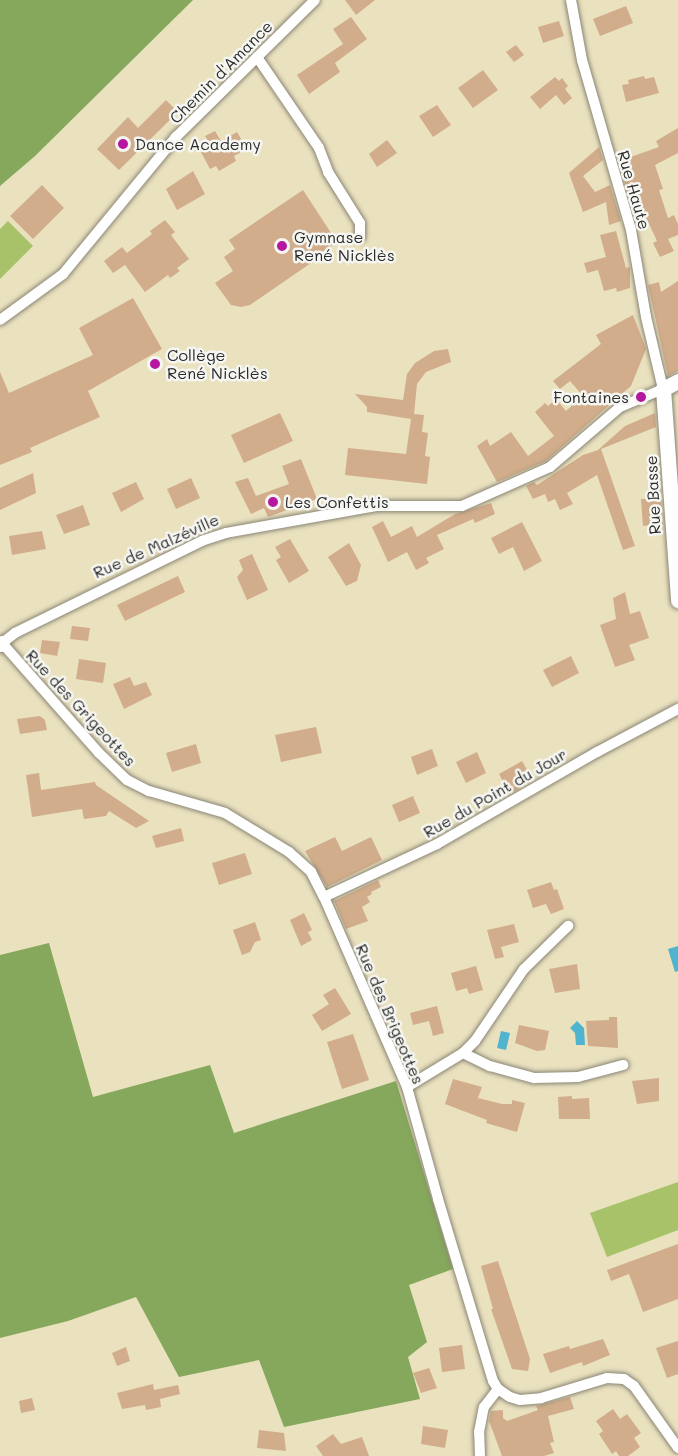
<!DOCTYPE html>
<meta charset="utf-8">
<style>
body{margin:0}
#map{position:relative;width:678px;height:1456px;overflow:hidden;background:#eae1bf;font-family:Mali,sans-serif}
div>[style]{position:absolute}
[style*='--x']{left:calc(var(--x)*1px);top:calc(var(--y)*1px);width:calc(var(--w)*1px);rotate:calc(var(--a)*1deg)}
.green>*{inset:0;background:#a7c268}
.forest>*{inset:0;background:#85a85c}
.water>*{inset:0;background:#50b4cf}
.building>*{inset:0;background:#d2ad8b}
.roads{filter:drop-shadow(0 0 2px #8a8675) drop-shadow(0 0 2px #8a8675)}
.street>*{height:10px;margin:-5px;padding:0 5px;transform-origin:5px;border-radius:5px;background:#fff}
.secondary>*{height:15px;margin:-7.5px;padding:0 7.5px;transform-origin:7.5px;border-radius:7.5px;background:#fff}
.dots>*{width:16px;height:16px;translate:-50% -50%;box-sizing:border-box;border:3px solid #f6f6f2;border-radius:50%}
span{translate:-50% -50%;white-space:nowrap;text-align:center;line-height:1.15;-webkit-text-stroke:5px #f6f6f2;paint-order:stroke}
.street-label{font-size:16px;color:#2b2b2b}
.poi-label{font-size:16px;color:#2b2b2b}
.left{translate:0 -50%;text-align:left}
.right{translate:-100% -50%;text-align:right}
</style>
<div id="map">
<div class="green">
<div style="clip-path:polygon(8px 221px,33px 246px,0 279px,0 229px)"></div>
<div style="clip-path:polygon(678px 1182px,678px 1230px,607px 1257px,590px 1213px)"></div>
</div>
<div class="forest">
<div style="clip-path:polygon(0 0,193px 0,35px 156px,0 186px)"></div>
<div style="clip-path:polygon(49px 943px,93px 1097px,210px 1065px,234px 1133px,396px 1081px,453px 1269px,409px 1285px,427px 1342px,408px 1357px,420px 1399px,284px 1427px,259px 1360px,179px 1377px,136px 1297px,68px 1321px,0 1338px,0 955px)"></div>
</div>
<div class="water">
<div style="clip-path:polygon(678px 946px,678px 971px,675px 972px,668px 949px)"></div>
<div style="clip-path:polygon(577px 1021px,584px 1028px,585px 1045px,576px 1045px,575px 1033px,570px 1028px)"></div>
<div style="clip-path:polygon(501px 1031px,510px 1033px,506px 1050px,497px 1048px)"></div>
</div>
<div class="building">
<div style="clip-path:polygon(345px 0,375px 0,356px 15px)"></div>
<div style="clip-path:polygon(626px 6px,633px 23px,600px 36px,593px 19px)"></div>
<div style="clip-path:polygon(351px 17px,367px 39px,335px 63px,340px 72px,309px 94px,297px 75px,343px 44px,333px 29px)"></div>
<div style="clip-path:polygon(559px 21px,564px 36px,543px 43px,538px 27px)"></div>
<div style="clip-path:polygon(516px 45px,524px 55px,514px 62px,506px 52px)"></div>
<div style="clip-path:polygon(483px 70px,498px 90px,473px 108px,458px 88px)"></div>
<div style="clip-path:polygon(644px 76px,645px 79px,654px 77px,659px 93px,626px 102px,622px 85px,629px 84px,628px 80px)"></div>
<div style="clip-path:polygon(555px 77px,559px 81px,562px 78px,568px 86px,565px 89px,572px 98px,564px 105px,556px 95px,540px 109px,530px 97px)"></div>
<div style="clip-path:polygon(166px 100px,178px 112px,119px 170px,97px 149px,128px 117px,138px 128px)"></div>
<div style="clip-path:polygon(437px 105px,451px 125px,433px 137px,419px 116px)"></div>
<div style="clip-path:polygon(678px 128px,678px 153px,655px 165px,663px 189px,659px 190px,668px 218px,674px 215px,678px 224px,678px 235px,668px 239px,674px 251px,660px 257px,653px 243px,657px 241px,643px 211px,634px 214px,619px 161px,659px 147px,656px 141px)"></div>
<div style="clip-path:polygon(215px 131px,221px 141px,237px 132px,247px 149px,234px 156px,236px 161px,219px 171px,216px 166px,210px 169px,201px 152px,211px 146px,205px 136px)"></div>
<div style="clip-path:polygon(387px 140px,397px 153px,377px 167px,369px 154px)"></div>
<div style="clip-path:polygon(599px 147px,603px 160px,583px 176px,595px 192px,610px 185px,621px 221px,609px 225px,606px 202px,583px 212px,569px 173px)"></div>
<div style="clip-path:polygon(193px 171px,205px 194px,177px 210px,166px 189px)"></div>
<div style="clip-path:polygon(42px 185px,64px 208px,33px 239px,10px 216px)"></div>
<div style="clip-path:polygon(303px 190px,337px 242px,309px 261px,311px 263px,250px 305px,241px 307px,231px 305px,215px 283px,233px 271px,224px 257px,235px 249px,229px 240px)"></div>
<div style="clip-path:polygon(165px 220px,175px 232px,171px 235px,189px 259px,177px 268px,180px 271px,170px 278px,168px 275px,145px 292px,125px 265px,113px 273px,104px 261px,122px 247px,127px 253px,152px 234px,150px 231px)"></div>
<div style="clip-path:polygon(616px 231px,626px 268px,630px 267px,630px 288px,617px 292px,616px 288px,604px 291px,598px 270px,587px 273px,584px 263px,606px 257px,600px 235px)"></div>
<div style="clip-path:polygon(678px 281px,678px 371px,668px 376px,648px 285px,659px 282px,661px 292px)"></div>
<div style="clip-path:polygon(133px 298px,162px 349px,88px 391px,100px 417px,30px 448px,32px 452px,0 465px,0 372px,9px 393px,93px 355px,79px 328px)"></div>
<div style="clip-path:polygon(633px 315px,646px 349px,631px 386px,546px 461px,497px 482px,477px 446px,487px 439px,490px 446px,511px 432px,528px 456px,554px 436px,535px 412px,545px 403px,548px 406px,556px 399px,566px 411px,583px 396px,570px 381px,560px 389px,553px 381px,601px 344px,596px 335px)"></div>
<div style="clip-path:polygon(448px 349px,451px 362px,426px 372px,417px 384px,414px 414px,424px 415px,422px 432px,428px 433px,425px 456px,430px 457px,427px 484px,345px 475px,348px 448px,406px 454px,411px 419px,367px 412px,367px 407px,355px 394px,403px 400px,407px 374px,415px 363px,434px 351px)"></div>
<div style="clip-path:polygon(280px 413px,293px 441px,244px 463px,231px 435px)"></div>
<div style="clip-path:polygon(655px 413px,656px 427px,601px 449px,635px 546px,623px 550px,597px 475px,567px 493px,573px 504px,560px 510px,555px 499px,548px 502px,545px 494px,533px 499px,526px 486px,534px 482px,537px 485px,583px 455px,598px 450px,625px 426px)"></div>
<div style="clip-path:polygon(301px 459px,317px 499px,268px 517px,264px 508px,251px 514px,235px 482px,248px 478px,256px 496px,289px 484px,282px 466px)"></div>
<div style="clip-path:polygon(33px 473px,36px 493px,0 510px,0 488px)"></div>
<div style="clip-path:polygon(191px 478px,200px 498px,176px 509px,167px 489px)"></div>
<div style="clip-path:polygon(136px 482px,144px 499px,121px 512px,112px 493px)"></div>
<div style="clip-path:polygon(660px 487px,663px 524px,643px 526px,641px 499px,651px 499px,650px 488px)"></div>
<div style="clip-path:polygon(491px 503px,495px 514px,475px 523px,473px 519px,437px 535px,444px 549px,426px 558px,429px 563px,416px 570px,407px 552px,388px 562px,372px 527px,383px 521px,391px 537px,412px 526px,417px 537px,455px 514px)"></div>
<div style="clip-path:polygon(83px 505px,90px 525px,64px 534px,56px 515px)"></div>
<div style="clip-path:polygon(522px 522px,542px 561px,524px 571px,513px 547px,499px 554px,491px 538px)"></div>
<div style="clip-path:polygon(42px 531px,46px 549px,12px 555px,9px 536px)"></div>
<div style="clip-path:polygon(290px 539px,309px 571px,289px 583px,276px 560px,281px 557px,275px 547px)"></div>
<div style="clip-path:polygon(349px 543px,361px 565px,357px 581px,346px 586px,328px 557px)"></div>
<div style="clip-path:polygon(252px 554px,268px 590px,247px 600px,237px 577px,243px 570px,239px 560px)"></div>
<div style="clip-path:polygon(178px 576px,185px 592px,125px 621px,117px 605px)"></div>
<div style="clip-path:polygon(625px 592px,630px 614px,640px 611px,649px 638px,629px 645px,635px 660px,615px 667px,600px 625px,616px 619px,613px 598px)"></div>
<div style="clip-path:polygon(72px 626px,90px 628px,88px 641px,70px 639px)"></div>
<div style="clip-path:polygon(42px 640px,60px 642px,57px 656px,40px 653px)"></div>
<div style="clip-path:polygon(571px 656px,579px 673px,552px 687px,543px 670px)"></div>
<div style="clip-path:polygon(79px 659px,106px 663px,103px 683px,76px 679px)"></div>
<div style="clip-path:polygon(130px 677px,134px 686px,146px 682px,152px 695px,124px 709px,113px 684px)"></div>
<div style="clip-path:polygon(40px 716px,45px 720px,47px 730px,20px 734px,17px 719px)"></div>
<div style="clip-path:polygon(316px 727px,322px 753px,281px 762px,275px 735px)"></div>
<div style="clip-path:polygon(196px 744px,201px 763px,172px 772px,166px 753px)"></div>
<div style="clip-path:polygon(432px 749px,438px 766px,417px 775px,411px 757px)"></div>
<div style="clip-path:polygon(477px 752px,486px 773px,466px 783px,456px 762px)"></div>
<div style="clip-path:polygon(522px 761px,533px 780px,510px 794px,499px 774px)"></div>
<div style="clip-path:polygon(39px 773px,41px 790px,95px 782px,96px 785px,149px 821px,136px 828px,109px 811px,106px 816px,84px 819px,82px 809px,32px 817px,26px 775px)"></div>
<div style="clip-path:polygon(413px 796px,420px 813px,399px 822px,392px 805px)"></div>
<div style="clip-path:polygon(181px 828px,184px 841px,156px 848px,152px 836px)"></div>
<div style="clip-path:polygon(335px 837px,342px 851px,371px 837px,382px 860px,327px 887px,305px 851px)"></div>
<div style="clip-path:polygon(245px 853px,252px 874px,219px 885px,212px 863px)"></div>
<div style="clip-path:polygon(378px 880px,381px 887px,371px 892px,372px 894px,367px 897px,370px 902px,362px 907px,368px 921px,346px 929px,334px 901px)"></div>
<div style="clip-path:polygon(551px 882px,554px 890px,557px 889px,564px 909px,551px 914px,546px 904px,533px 908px,527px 890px)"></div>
<div style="clip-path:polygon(304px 913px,312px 930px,308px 932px,312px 940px,301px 946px,290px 920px)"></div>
<div style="clip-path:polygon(255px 922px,261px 940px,255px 942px,250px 952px,242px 955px,233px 930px)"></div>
<div style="clip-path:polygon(514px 924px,519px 942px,501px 947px,504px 957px,495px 959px,487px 930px)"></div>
<div style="clip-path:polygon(577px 964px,580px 989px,555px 993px,549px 969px)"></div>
<div style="clip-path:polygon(476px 966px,483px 990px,469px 994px,467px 988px,456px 991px,451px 973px)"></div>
<div style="clip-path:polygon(335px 988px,351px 1014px,322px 1031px,312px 1015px,329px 1004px,323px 995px)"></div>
<div style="clip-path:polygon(437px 1006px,444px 1033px,433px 1036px,429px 1021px,413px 1025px,410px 1013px)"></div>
<div style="clip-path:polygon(609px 1017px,617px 1017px,618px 1048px,588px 1046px,586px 1021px,609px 1020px)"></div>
<div style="clip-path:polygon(519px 1025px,549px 1031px,545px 1050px,537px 1051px,515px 1043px)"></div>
<div style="clip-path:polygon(353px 1034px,369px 1080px,342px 1089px,327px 1042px)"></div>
<div style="clip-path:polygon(659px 1078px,659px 1101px,637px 1104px,632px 1081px)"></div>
<div style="clip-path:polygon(453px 1079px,482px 1087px,478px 1098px,502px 1104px,512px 1104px,512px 1100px,525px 1103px,517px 1132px,486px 1123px,487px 1120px,445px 1104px)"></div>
<div style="clip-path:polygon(572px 1096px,572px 1099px,589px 1098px,590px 1119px,559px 1119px,558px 1097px)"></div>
<div style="clip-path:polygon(678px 1244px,678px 1299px,643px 1312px,629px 1274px,611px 1281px,607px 1270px)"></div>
<div style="clip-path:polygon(498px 1261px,530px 1359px,528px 1371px,512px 1369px,491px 1309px,493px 1309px,481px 1266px)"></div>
<div style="clip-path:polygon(603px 1339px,610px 1355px,583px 1366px,582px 1362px,550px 1373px,543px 1354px,569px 1346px,570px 1349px)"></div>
<div style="clip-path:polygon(678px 1341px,678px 1374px,667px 1378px,656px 1348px)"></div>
<div style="clip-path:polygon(462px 1345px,465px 1369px,442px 1372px,439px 1348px)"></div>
<div style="clip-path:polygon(126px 1347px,130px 1361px,117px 1366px,112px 1353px)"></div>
<div style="clip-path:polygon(429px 1368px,437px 1388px,421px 1393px,413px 1373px)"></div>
<div style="clip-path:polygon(153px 1384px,154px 1390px,178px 1385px,180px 1394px,160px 1399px,161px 1407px,146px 1410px,145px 1405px,122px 1409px,117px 1393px)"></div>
<div style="clip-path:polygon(570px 1397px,574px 1409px,548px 1416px,554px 1442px,550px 1443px,554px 1453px,544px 1456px,502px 1456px,489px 1421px,491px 1411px,503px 1410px,503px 1418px,507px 1421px,538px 1410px,536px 1406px)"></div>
<div style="clip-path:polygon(32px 1398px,35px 1410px,21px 1413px,19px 1401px)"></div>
<div style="clip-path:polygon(613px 1409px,620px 1419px,627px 1414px,641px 1433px,634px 1438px,640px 1447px,628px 1456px,619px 1456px,616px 1451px,612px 1454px,599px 1434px,603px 1431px,596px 1421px)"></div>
<div style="clip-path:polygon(423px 1426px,448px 1430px,445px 1448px,421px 1444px)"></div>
<div style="clip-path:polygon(259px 1430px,284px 1433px,286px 1451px,257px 1448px)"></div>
<div style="clip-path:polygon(333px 1434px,341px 1444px,362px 1437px,369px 1456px,323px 1456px,316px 1446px)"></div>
</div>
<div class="roads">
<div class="street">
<div style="--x:571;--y:0;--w:61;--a:79.6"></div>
<div style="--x:582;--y:60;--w:177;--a:73.9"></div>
<div style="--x:631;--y:230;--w:88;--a:80.2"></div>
<div style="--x:646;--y:317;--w:74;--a:76.7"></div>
<div style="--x:663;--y:389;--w:47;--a:157.3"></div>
<div style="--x:620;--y:407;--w:92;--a:139.4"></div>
<div style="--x:550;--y:467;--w:96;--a:156.1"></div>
<div style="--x:462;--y:506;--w:86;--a:180"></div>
<div style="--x:376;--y:506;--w:152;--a:169.8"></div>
<div style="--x:226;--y:533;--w:25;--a:162"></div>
<div style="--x:202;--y:541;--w:208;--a:153.8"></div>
<div style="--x:15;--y:633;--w:16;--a:142"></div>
<div style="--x:2;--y:643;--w:147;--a:48.6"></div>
<div style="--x:99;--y:753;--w:39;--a:44"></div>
<div style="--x:127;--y:780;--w:25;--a:27"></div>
<div style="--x:149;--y:791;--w:79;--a:16.1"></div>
<div style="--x:225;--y:813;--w:75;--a:31.4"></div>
<div style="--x:289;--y:852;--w:30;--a:42"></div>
<div style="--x:311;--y:872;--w:28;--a:63"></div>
<div style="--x:324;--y:897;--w:207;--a:66.4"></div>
<div style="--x:407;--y:1087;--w:116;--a:74.5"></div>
<div style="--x:438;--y:1199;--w:190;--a:73.2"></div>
<div style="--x:493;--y:1381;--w:9;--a:58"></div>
<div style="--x:498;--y:1389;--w:14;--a:34"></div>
<div style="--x:510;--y:1397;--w:10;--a:17"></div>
<div style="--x:520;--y:1400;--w:21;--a:-5"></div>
<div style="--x:541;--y:1398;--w:69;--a:-16.9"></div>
<div style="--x:607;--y:1378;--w:17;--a:3"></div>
<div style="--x:624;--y:1379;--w:12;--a:35"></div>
<div style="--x:634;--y:1386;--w:76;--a:54.6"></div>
<div style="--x:257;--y:57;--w:110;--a:55.7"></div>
<div style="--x:319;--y:148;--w:26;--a:69"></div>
<div style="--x:328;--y:172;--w:60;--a:57.9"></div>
<div style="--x:360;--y:223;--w:14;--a:90"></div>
<div style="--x:0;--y:320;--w:78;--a:-36.1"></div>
<div style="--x:63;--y:274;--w:178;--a:-50.5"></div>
<div style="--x:176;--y:137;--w:195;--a:-44.6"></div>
<div style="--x:324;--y:897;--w:125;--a:-25.1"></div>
<div style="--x:437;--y:844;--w:185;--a:-29.9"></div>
<div style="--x:597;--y:752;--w:92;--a:-28"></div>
<div style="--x:463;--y:1053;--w:30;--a:26"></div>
<div style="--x:490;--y:1066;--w:46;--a:15.3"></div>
<div style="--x:534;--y:1078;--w:44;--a:-1.3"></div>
<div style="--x:578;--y:1077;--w:47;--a:-14.9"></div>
<div style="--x:407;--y:1087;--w:66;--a:-31.3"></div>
<div style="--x:463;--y:1053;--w:17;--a:-45"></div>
<div style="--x:475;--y:1041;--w:87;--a:-55.8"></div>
<div style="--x:524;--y:969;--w:62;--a:-44.3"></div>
<div style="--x:480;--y:1456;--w:24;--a:-92"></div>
<div style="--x:479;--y:1432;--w:25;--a:-79"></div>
<div style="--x:484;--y:1407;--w:23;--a:-52"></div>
</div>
<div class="secondary">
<div style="--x:678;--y:381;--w:17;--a:152"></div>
<div style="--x:663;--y:389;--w:212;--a:85.9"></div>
<div style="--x:0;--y:644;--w:2;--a:-27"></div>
</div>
</div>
<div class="dots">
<div style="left:123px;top:144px;background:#b5179e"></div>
<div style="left:282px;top:246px;background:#b5179e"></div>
<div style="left:155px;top:364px;background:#b5179e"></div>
<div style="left:641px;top:397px;background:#b5179e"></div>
<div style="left:273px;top:502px;background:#b5179e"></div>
</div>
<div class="street-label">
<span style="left:221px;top:72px;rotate:-45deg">Chemin d'Amance</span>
<span style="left:634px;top:190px;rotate:74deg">Rue Haute</span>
<span style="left:653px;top:495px;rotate:-93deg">Rue Basse</span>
<span style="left:156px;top:546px;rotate:-24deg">Rue de Malzéville</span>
<span style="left:81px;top:708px;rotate:47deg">Rue des Grigeottes</span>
<span style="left:495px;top:793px;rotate:-30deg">Rue du Point du Jour</span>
<span style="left:390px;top:1014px;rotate:67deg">Rue des Brigeottes</span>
</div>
<div class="poi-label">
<span class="left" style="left:135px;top:144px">Dance Academy</span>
<span class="left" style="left:294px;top:246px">Gymnase<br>René Nicklès</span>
<span class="left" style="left:167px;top:364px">Collège<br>René Nicklès</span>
<span class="right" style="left:629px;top:397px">Fontaines</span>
<span class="left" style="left:285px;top:502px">Les Confettis</span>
</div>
</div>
